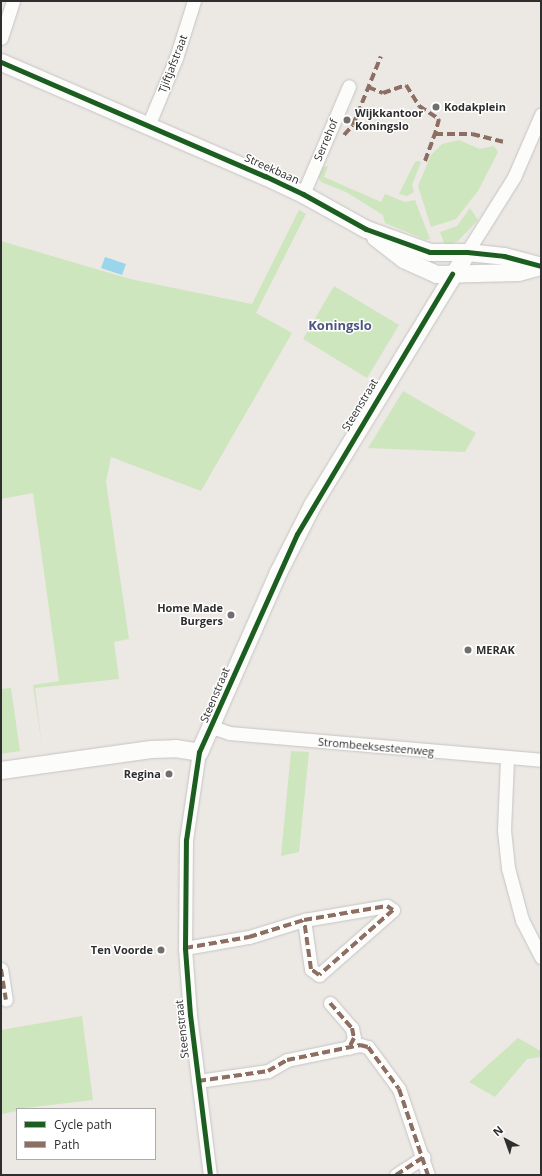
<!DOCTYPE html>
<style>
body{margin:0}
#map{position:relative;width:542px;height:1176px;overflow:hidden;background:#ece8e4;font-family:"Open Sans",sans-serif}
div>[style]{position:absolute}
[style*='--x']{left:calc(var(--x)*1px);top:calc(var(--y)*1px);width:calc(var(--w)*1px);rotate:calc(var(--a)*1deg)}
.green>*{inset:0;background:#cee6be}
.water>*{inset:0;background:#99d6ec}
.roads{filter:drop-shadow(0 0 1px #c5c4c5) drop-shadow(0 0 1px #c5c4c5)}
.minor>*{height:13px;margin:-6.5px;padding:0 6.5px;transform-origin:6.5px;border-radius:6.5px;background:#fcfcfb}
.tertiary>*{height:17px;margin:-8.5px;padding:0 8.5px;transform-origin:8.5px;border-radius:8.5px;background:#fcfcfb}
.quiet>*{height:4px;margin-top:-2px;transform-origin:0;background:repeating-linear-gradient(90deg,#8d6e63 0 8px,transparent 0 12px)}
.cycleway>*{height:5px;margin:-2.5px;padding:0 2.5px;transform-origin:2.5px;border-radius:2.5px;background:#1b5e20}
.dots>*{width:11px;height:11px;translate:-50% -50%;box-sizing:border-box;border:2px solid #fff;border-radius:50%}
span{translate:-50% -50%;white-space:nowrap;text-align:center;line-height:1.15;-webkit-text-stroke:3px #fff;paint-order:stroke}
.street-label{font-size:11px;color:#2e2e2e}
.poi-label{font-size:11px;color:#2e2e2e;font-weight:700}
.left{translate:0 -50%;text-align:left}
.right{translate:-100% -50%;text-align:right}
.quarter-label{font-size:13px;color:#4d5680;font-weight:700}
.frame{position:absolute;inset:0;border:2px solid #2e2e2e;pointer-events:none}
.legend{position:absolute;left:16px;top:1108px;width:140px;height:52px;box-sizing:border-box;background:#fff;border:1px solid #ababab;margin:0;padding:5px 7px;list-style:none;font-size:12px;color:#2e2e2e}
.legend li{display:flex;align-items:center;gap:8px;height:20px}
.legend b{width:20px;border:1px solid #ababab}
.north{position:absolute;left:486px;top:1120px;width:40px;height:40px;-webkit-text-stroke:3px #fff;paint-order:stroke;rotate:319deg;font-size:11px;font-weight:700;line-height:16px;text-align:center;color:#2e2e2e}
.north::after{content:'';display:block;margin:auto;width:14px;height:18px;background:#2e2e2e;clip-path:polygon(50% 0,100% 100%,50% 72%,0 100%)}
</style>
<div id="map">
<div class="green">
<div style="clip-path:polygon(459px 140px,480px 149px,494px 146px,498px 152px,478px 191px,456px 219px,431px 227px,418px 186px,431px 155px,442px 144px)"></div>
<div style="clip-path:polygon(418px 161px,421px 162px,412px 185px,414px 192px,407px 196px,399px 194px,415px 162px)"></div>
<div style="clip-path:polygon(328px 166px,324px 177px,381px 202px,385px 194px,405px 202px,415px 200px,430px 239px,426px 240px,385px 223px,383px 215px,346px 192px,321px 182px,318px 176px,322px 167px)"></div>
<div style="clip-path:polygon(470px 208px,478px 220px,458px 241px,449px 245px,444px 243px,440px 232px,457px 226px)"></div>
<div style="clip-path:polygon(299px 210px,306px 214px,256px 313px,292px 333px,201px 491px,111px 457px,106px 482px,129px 639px,114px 642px,119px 679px,35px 688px,42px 747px,33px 685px,59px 681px,33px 493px,1px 499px,1px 241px,130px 279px,252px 304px)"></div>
<div style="clip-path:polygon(334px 286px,399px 325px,367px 378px,303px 339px)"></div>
<div style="clip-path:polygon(403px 391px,476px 433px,465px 452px,368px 448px)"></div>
<div style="clip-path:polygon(11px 688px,20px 751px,1px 754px,1px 689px)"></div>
<div style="clip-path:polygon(291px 751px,309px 752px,299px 852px,281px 856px)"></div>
<div style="clip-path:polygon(82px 1016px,93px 1100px,17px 1109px,17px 1111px,1px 1114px,1px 1030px)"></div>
<div style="clip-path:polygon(518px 1038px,541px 1051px,541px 1057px,527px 1059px,495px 1097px,469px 1082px)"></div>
</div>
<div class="water">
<div style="clip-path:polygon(105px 257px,126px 264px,122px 275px,101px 268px)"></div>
</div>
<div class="roads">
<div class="minor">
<div style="--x:1;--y:38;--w:39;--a:-72"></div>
<div style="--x:148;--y:126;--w:74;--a:-67.6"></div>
<div style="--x:176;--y:58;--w:60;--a:-72.5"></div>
<div style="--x:303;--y:194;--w:117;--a:-66.9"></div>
<div style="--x:467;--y:252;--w:89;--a:-57.9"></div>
<div style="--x:514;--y:177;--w:68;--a:-66.5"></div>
<div style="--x:212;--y:727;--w:18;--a:19"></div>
<div style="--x:229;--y:733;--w:313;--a:4.9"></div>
<div style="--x:199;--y:752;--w:89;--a:98.4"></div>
<div style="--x:186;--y:840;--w:108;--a:90.5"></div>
<div style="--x:185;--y:948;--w:67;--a:85.7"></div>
<div style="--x:190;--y:1015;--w:161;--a:82.9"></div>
<div style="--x:507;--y:759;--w:71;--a:92.4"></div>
<div style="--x:504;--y:830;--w:38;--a:84"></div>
<div style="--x:508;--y:868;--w:54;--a:74.9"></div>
<div style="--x:522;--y:920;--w:42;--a:62.8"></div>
<div style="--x:185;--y:948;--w:65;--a:-9.8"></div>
<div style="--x:249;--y:937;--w:58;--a:-17.2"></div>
<div style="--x:304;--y:920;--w:84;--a:-9.6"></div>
<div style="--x:387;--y:906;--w:7;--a:34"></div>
<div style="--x:393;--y:910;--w:98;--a:138.7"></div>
<div style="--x:319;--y:975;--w:10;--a:-143"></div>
<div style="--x:311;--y:969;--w:49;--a:-98.1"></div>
<div style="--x:1;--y:969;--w:31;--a:81"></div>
<div style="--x:330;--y:1003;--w:33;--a:49"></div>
<div style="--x:352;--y:1028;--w:10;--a:79"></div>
<div style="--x:354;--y:1038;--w:11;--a:117"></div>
<div style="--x:198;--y:1081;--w:71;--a:-8.1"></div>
<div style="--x:268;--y:1071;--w:22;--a:-30"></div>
<div style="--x:287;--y:1060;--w:75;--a:-11.6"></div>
<div style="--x:360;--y:1045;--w:8;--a:14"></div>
<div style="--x:368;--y:1047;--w:52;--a:53.6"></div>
<div style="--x:399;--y:1089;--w:91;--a:71.4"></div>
<div style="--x:396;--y:1175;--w:33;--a:-33"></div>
</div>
<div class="tertiary">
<div style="--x:1;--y:62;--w:288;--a:23.4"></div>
<div style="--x:265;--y:176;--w:42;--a:25.3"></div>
<div style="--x:303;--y:194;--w:72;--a:29.1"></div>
<div style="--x:366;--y:229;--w:68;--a:19.8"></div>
<div style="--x:430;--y:252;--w:37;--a:0"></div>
<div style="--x:467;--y:252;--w:37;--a:6"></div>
<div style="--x:504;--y:256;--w:38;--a:15"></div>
<div style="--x:375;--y:237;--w:36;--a:38"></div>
<div style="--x:403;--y:259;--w:36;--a:24"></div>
<div style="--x:436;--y:274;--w:82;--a:-1.4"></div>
<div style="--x:518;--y:272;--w:24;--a:-15"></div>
<div style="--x:1;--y:770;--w:151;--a:-8"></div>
<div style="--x:151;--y:749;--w:24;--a:-2"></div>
<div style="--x:175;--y:748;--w:24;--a:9"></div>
<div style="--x:199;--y:752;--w:197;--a:-66.3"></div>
<div style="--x:278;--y:572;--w:75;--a:-63.1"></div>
<div style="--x:312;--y:505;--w:297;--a:-58.5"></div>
</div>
</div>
<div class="quiet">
<div style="--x:368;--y:87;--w:16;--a:22"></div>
<div style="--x:383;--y:93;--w:24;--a:-19"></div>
<div style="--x:406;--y:85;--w:25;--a:58"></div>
<div style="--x:419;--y:106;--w:24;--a:33"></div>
<div style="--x:439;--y:119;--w:16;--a:105"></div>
<div style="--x:344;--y:135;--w:13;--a:-48"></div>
<div style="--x:353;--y:125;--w:74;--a:-67.9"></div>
<div style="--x:425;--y:161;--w:29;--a:-70"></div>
<div style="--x:435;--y:134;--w:37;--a:0"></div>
<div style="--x:472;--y:134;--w:32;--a:14"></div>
<div style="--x:185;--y:948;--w:65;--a:-9.8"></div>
<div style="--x:249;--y:937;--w:58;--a:-17.2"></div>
<div style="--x:304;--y:920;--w:84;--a:-9.6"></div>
<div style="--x:387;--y:906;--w:7;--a:34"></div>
<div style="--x:393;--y:910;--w:98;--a:138.7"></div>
<div style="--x:319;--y:975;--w:10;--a:-143"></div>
<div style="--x:311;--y:969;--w:49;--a:-98.1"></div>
<div style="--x:1;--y:969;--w:31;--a:81"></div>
<div style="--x:330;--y:1003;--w:33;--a:49"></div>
<div style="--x:352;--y:1028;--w:10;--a:79"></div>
<div style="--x:354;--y:1038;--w:11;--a:117"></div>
<div style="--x:198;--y:1081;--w:71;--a:-8.1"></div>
<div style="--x:268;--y:1071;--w:22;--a:-30"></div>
<div style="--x:287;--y:1060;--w:75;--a:-11.6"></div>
<div style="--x:360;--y:1045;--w:8;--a:14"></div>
<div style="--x:368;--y:1047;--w:52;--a:53.6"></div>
<div style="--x:399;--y:1089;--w:91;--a:71.4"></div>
<div style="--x:396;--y:1175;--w:33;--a:-33"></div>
</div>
<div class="cycleway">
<div style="--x:1;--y:62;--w:288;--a:23.4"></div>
<div style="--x:265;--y:176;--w:42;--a:25.3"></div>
<div style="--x:303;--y:194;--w:72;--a:29.1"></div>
<div style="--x:366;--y:229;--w:68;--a:19.8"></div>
<div style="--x:430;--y:252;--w:37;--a:0"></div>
<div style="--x:467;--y:252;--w:37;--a:6"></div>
<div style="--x:504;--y:256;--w:38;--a:15"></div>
<div style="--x:210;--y:1175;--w:161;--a:-97.1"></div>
<div style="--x:190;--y:1015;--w:67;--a:-94.3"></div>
<div style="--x:185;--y:948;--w:108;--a:-89.5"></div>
<div style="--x:186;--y:840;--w:89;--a:-81.6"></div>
<div style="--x:199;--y:752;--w:239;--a:-65.8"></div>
<div style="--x:297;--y:534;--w:303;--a:-59.2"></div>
</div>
<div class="dots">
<div style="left:436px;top:107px;background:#706f6e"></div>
<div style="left:347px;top:120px;background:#706f6e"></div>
<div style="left:231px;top:615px;background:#706f6e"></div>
<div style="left:468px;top:650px;background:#706f6e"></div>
<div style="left:169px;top:774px;background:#706f6e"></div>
<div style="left:161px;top:950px;background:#706f6e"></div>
</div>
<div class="street-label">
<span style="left:173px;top:64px;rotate:-69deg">Tjiftjafstraat</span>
<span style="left:326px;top:140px;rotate:-67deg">Serrehof</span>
<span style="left:272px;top:169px;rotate:24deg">Streekbaan</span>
<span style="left:360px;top:405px;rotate:-59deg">Steenstraat</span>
<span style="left:215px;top:695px;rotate:-67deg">Steenstraat</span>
<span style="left:376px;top:747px;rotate:5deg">Strombeeksesteenweg</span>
<span style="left:182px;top:1029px;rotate:-96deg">Steenstraat</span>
</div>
<div class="poi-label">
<span class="left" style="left:444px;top:107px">Kodakplein</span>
<span class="left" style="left:355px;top:120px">Wijkkantoor<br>Koningslo</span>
<span class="right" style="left:223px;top:615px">Home Made<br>Burgers</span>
<span class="left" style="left:476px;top:650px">MERAK</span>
<span class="right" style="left:161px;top:774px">Regina</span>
<span class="right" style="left:153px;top:950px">Ten Voorde</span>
</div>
<div class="quarter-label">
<span style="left:340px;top:325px">Koningslo</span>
</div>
<div class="frame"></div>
<ul class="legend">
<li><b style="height:5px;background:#1b5e20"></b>Cycle path</li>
<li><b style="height:5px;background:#8d6e63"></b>Path</li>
</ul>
<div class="north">N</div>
</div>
